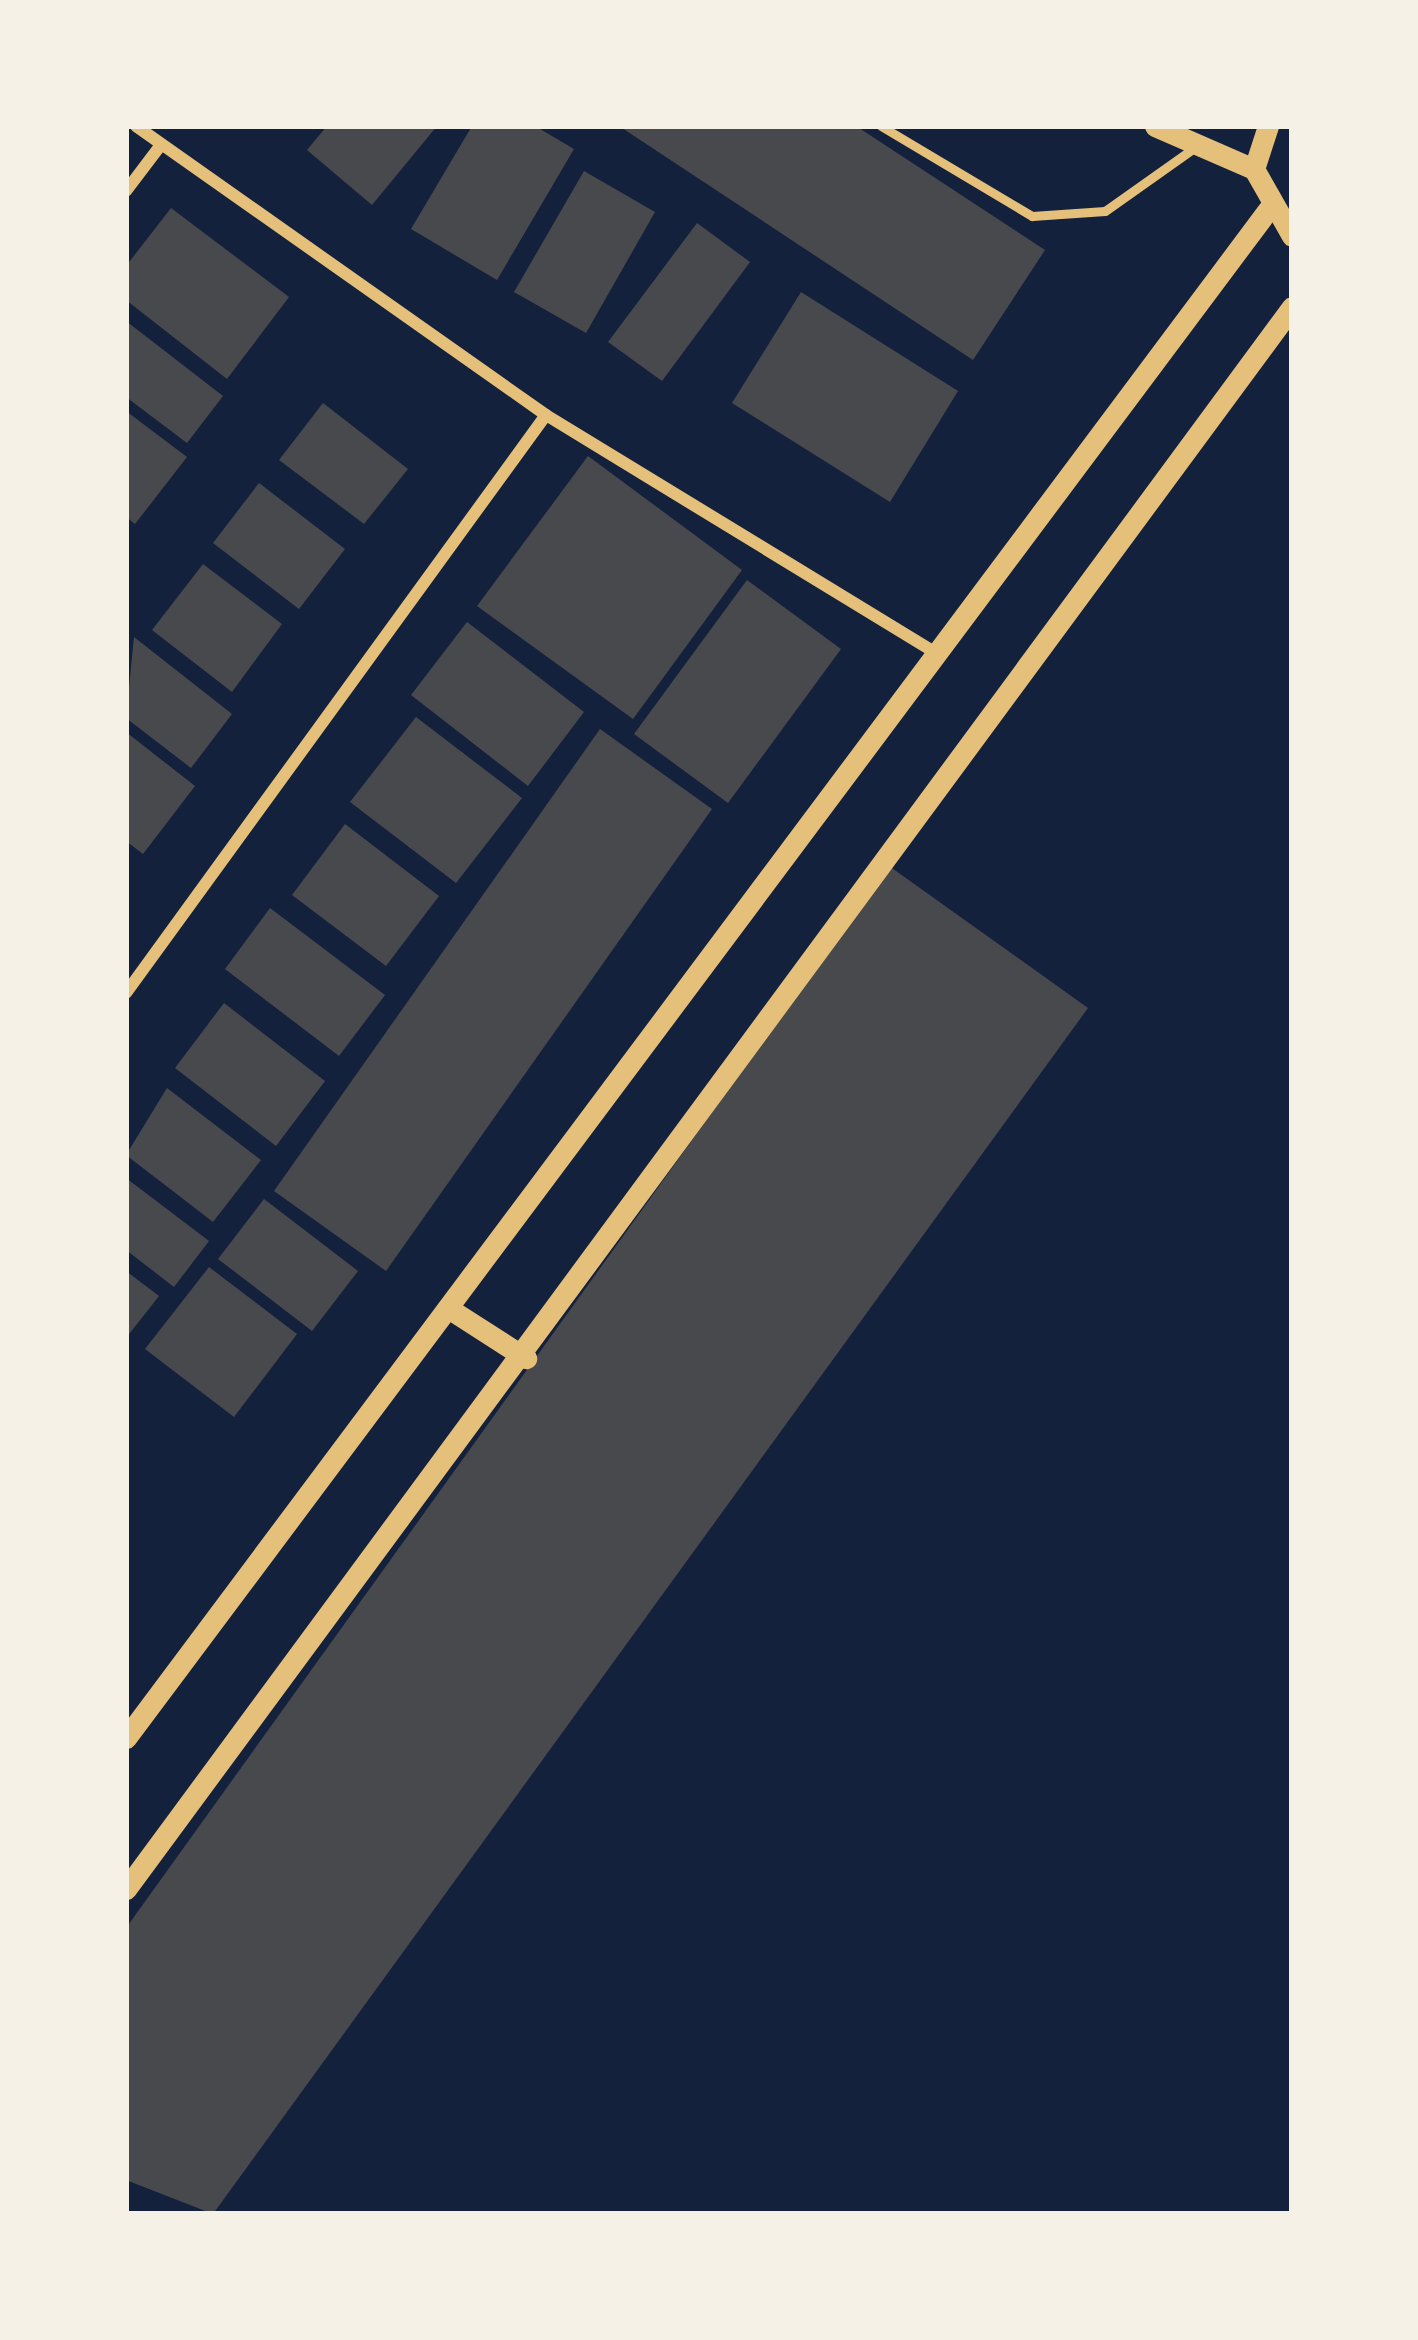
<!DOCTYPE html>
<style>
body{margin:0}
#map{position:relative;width:1418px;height:2340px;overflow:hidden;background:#14213d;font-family:"IBM Plex Sans",sans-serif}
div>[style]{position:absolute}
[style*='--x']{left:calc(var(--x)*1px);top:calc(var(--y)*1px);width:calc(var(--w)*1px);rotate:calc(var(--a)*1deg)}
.building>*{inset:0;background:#48494c}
.service>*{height:9px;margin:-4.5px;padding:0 4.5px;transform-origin:4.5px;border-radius:4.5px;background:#e5c07b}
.minor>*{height:12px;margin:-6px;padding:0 6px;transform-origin:6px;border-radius:6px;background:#e5c07b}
.tertiary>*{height:21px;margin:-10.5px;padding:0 10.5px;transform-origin:10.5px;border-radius:10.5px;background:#e5c07b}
span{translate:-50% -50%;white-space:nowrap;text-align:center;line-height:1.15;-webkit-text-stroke:12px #f6f1e7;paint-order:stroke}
.frame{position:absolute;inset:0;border:129px solid #f6f1e7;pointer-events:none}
</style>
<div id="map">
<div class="building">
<div style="clip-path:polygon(327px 126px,437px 126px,372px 205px,307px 150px)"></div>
<div style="clip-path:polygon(472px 126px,535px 126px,574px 149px,497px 280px,411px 229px)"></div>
<div style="clip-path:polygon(619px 126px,856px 126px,1045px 250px,973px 360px)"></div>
<div style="clip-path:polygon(584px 171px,655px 212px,586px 333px,514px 292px)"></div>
<div style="clip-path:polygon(171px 208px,289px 297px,227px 379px,126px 300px,126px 266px)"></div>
<div style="clip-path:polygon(697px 223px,750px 262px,662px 381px,608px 342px)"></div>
<div style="clip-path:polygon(801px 292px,958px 391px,890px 502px,732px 403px)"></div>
<div style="clip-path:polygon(126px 321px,223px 396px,187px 443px,126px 397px)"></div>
<div style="clip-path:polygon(323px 403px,408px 469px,364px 524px,279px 460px)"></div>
<div style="clip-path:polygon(126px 411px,187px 457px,135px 524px,126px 517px)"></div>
<div style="clip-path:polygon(588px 456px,742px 570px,633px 719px,477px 606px)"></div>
<div style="clip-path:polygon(259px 483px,345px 549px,299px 609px,213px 543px)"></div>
<div style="clip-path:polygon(203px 564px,282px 624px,232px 692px,152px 630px)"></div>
<div style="clip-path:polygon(747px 580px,841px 649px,728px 803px,634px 734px)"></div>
<div style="clip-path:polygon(467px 622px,584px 712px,528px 786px,411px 695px)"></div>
<div style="clip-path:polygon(134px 637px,232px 714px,191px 768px,126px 718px)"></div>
<div style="clip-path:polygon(416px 717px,522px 798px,456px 883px,350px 802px)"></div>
<div style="clip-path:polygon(600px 729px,712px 809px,386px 1271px,274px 1191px)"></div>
<div style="clip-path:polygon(126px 732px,195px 786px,143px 854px,126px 841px)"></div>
<div style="clip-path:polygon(345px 824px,439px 896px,386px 966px,292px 895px)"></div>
<div style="clip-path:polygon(889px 866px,1088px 1008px,213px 2214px,126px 2180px,126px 1928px)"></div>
<div style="clip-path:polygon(270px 908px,385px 995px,339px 1056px,225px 969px)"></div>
<div style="clip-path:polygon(224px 1003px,325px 1081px,276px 1146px,175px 1068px)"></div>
<div style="clip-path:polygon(167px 1088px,261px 1160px,213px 1222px,126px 1155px)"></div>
<div style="clip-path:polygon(126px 1178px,209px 1241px,174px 1287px,126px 1250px)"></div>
<div style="clip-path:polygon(264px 1199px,358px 1271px,312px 1331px,218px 1259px)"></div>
<div style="clip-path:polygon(209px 1267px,297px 1334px,234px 1417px,145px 1349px)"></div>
<div style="clip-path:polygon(126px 1271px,159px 1296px,126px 1338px)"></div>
</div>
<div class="service">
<div style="--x:881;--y:126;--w:176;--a:30.8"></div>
<div style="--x:1032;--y:216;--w:73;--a:-3.9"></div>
<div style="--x:1105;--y:211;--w:109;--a:-35.3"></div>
</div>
<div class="minor">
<div style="--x:136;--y:126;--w:502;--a:35.18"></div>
<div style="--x:546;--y:415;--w:460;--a:31.4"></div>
<div style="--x:126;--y:191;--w:56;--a:-52.9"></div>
<div style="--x:126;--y:993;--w:714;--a:-54"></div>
</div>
<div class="tertiary">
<div style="--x:1155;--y:126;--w:108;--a:23.5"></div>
<div style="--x:1268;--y:126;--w:45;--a:108"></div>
<div style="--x:1254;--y:169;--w:77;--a:60.4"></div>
<div style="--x:448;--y:1308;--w:93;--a:32.7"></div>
<div style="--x:126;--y:1738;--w:1908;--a:-53.23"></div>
<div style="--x:126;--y:1889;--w:1965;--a:-53.61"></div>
</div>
<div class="frame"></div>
</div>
